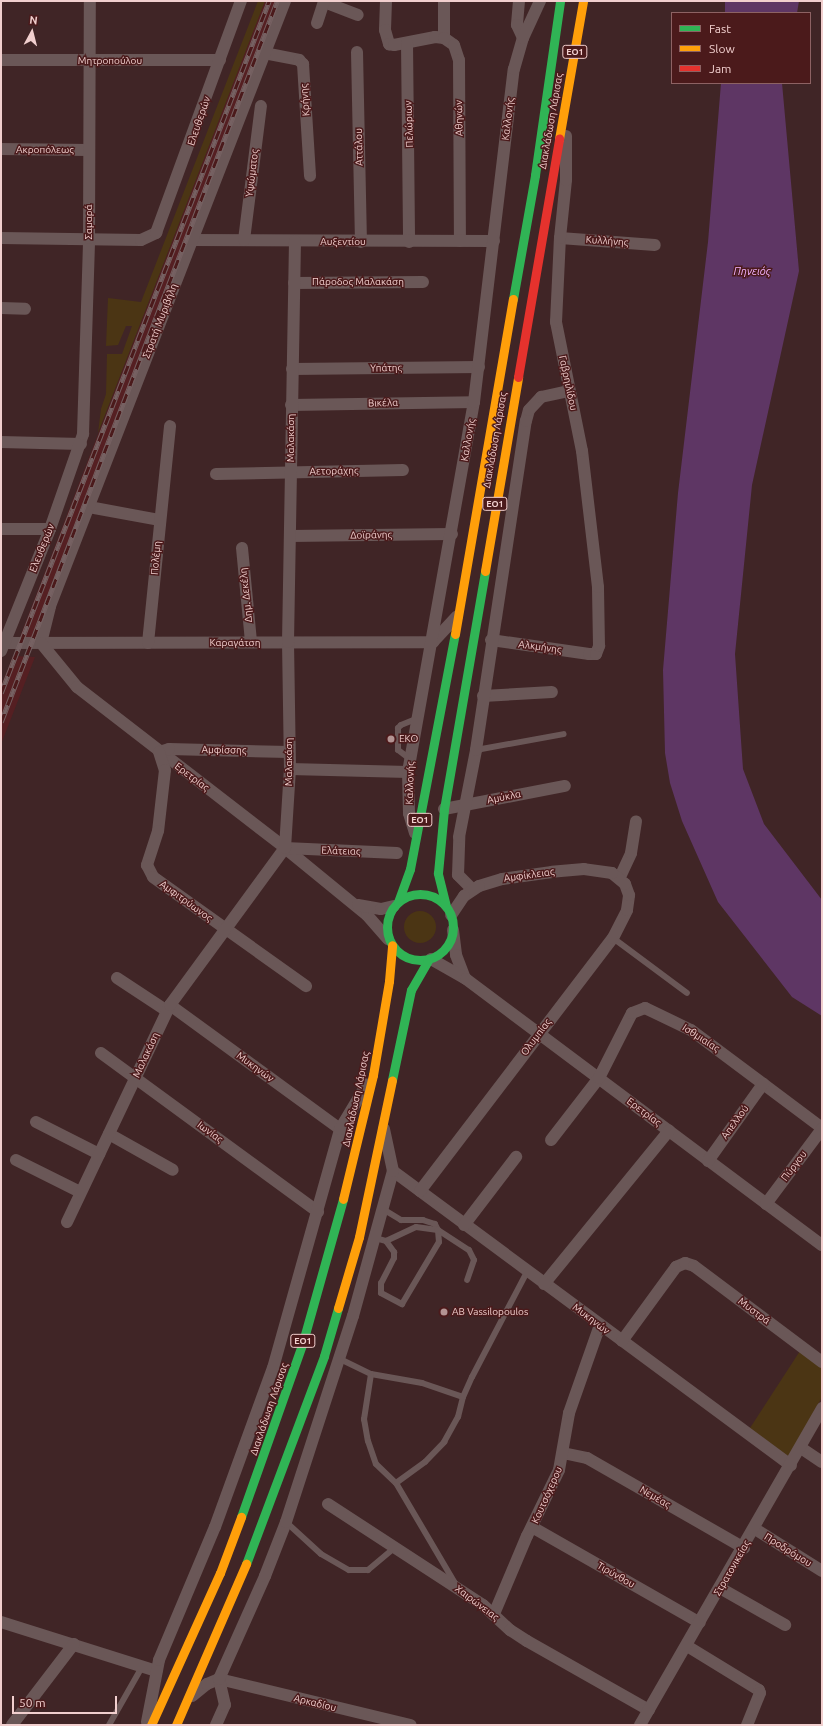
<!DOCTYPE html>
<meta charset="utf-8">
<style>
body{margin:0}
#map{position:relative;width:823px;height:1726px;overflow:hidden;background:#402526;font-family:Ubuntu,sans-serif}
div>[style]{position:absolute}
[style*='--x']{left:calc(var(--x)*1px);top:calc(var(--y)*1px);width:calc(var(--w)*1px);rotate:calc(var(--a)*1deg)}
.built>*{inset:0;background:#551f22}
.green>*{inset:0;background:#4b3514}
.round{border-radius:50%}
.water>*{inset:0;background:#5e3664}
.lane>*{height:6px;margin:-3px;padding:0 3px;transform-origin:3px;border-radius:3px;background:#6a5757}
.street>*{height:12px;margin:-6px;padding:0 6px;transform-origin:6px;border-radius:6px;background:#6a5757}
.fast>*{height:9px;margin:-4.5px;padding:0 4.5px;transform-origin:4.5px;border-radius:4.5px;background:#30b455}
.fast>.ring{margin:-4.5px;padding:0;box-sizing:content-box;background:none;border:9px solid #30b455;border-radius:50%}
.slow>*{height:9px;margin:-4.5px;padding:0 4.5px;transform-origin:4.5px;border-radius:4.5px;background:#ff9f0a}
.jam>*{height:9px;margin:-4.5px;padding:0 4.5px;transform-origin:4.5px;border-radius:4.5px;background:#e5322d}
.rail>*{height:4.5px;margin-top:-2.25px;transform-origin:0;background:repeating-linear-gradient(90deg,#4b1a1b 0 9px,#766162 0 18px);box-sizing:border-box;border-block:1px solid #766162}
.dots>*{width:11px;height:11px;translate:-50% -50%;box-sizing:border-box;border:2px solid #4b1a1b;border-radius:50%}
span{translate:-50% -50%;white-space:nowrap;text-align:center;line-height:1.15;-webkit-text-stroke:3px #4b1a1b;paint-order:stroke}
.shield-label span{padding:1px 3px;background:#4b1a1b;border:1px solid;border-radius:3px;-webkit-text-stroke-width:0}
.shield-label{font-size:9px;color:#f1cfce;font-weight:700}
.street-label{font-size:10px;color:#f1cfce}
.poi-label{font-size:10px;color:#f1cfce}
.left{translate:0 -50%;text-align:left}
.water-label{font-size:11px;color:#f2b2ff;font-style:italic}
.frame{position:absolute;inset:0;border:2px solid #f1cfce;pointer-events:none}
.legend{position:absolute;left:671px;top:12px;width:140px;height:72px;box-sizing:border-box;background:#4b1a1b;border:1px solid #8d6263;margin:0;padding:5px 7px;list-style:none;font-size:12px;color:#f1cfce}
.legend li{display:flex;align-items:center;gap:8px;height:20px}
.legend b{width:20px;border:1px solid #8d6263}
.north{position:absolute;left:12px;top:12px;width:40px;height:40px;-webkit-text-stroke:3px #4b1a1b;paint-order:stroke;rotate:7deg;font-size:11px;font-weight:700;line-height:16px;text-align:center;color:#f1cfce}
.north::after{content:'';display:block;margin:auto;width:14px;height:18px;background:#f1cfce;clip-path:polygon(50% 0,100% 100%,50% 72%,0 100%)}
.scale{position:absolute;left:12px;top:1696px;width:105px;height:18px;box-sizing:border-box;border:2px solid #f1cfce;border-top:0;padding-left:5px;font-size:12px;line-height:14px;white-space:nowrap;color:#f1cfce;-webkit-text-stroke:3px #4b1a1b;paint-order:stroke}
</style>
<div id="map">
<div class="built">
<div style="clip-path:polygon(265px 1px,289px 1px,41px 639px,20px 637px)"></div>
<div style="clip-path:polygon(13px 656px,35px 657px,1px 744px,1px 686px)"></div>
</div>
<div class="green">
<div style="clip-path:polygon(258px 1px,265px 1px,98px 433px,101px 409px,106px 394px,107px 354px,122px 354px,132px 326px,126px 326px,118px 345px,106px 346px,108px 298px,141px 302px)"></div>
<div class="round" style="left:404px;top:911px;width:32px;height:32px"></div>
<div style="clip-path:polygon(800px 1351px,822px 1368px,822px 1397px,789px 1457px,750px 1428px)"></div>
</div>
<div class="water">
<div style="clip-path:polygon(725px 1px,799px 1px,797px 13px,725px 13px)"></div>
<div style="clip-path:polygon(721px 83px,782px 83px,799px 271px,752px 485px,735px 654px,743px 769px,764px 824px,822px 900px,822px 1016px,792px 997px,718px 902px,682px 821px,670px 783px,665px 753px,663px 670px,678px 493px,708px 242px)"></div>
</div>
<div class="lane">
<div style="--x:476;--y:750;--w:89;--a:-10.3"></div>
<div style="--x:410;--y:759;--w:15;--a:-143"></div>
<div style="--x:398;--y:750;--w:22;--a:-90"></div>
<div style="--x:398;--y:728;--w:4;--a:-45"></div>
<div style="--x:401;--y:725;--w:18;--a:-22"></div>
<div style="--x:613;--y:938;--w:92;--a:36.6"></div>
<div style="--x:375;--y:1238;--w:11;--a:15"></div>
<div style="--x:386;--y:1241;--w:14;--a:54"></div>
<div style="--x:394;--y:1252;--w:6;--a:90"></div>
<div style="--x:394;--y:1258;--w:28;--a:117"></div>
<div style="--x:381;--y:1283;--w:10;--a:90"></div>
<div style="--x:381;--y:1293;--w:24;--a:28"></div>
<div style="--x:402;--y:1304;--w:72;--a:-59.2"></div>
<div style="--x:439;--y:1242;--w:12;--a:-95"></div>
<div style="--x:438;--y:1230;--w:7;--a:-117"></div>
<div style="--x:435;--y:1224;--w:13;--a:-162"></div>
<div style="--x:423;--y:1220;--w:22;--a:180"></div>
<div style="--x:401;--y:1220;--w:21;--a:-149"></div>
<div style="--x:386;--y:1241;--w:33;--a:-25"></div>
<div style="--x:416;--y:1227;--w:22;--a:8"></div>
<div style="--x:438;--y:1230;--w:37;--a:33"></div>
<div style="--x:469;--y:1250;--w:11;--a:63"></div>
<div style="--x:474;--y:1260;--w:21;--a:109"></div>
<div style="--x:340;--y:1359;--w:34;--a:26"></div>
<div style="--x:371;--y:1374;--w:52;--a:10"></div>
<div style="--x:422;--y:1383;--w:43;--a:18.9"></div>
<div style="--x:371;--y:1374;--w:46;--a:98.8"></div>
<div style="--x:364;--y:1419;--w:22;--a:80"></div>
<div style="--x:368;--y:1441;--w:24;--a:71"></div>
<div style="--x:376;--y:1464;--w:28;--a:44"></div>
<div style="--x:396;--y:1483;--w:36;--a:-36"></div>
<div style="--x:425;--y:1462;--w:28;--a:-46"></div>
<div style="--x:444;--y:1442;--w:29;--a:-61"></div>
<div style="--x:458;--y:1417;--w:21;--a:-76"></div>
<div style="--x:463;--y:1397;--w:22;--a:-66"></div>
<div style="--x:472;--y:1377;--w:119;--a:-62.4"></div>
<div style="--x:396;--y:1483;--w:116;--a:59.5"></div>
<div style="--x:286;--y:1522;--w:47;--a:42.4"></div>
<div style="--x:321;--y:1554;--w:32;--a:30"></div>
<div style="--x:349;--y:1570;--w:19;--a:0"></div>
<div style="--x:368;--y:1570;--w:35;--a:-40"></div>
<div style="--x:109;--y:1725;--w:67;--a:-60.4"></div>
</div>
<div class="street">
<div style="--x:386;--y:1;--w:29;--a:92"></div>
<div style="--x:385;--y:30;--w:15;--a:74"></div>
<div style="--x:389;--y:44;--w:5;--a:11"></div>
<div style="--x:394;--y:45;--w:42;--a:-11"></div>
<div style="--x:435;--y:37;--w:9;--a:6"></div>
<div style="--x:444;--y:1;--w:37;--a:90"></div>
<div style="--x:444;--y:38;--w:12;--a:35"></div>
<div style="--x:454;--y:45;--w:16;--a:72"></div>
<div style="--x:459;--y:60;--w:181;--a:89.7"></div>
<div style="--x:519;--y:1;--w:24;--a:95"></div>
<div style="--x:517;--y:25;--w:14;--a:65"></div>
<div style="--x:324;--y:2;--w:36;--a:21"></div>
<div style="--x:317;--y:23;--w:23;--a:-72"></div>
<div style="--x:407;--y:43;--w:199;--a:89.4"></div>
<div style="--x:357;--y:52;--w:190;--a:88.8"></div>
<div style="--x:264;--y:53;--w:36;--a:11"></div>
<div style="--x:299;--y:60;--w:6;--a:45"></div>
<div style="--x:303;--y:64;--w:112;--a:86.4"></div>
<div style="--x:1;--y:60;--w:219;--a:0"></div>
<div style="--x:1;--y:149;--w:88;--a:0.7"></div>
<div style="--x:1;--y:238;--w:140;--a:0.8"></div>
<div style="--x:141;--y:240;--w:17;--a:-25"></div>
<div style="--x:156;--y:233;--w:247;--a:-69.9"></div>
<div style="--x:560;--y:238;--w:95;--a:4.2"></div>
<div style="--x:192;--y:240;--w:302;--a:0.2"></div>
<div style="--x:244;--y:240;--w:135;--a:-82.8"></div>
<div style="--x:294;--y:283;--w:129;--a:-0.4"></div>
<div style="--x:1;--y:308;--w:24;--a:2"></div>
<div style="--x:292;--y:369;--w:187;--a:-0.6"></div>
<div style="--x:291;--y:405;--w:183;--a:-0.9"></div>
<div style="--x:1;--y:442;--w:80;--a:1.4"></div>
<div style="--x:216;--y:474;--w:187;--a:-1.2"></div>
<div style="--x:89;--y:507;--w:71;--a:10.5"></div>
<div style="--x:1;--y:529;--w:49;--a:0"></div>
<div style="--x:290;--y:536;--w:162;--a:-0.7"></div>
<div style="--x:242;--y:548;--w:94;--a:84.5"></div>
<div style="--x:491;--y:640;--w:99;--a:8.1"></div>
<div style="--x:589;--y:654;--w:7;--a:0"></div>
<div style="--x:596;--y:654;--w:9;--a:-69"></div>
<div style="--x:599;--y:646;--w:59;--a:-91"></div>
<div style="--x:598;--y:587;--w:137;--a:-96.7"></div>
<div style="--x:582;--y:451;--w:132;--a:-101.4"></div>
<div style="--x:556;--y:322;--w:84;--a:-87.3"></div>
<div style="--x:560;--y:238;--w:58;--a:-84.1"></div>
<div style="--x:566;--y:180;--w:44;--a:-90"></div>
<div style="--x:1;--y:643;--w:432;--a:-0.1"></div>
<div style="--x:433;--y:642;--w:35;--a:-47"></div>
<div style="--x:41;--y:643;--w:38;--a:-76"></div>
<div style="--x:50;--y:606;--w:649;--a:-68.77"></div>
<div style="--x:41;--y:643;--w:57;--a:50.7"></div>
<div style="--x:77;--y:687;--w:263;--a:37.7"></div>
<div style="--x:285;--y:848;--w:106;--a:39.3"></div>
<div style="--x:367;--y:915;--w:32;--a:49"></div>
<div style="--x:148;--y:643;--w:218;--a:-84.2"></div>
<div style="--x:1;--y:651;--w:131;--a:-68.1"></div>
<div style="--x:50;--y:529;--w:101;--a:-70.8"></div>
<div style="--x:83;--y:434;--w:196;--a:-88.2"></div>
<div style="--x:89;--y:238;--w:237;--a:-89.8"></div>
<div style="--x:483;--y:696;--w:69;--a:-3.3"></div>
<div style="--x:289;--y:752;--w:120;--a:-178.6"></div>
<div style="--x:169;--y:749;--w:10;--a:163"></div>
<div style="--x:159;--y:752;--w:19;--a:72"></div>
<div style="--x:165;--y:770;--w:61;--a:96.5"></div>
<div style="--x:158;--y:831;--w:36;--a:108"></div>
<div style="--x:147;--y:865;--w:13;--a:63"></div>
<div style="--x:153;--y:877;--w:188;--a:35.5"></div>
<div style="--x:290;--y:769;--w:118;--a:1.5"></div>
<div style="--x:444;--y:809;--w:123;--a:-10.8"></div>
<div style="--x:415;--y:833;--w:21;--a:-107"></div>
<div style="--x:409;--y:813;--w:41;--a:-91.4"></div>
<div style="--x:408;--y:772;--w:376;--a:-79.9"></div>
<div style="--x:474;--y:402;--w:335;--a:-83.2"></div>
<div style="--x:514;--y:69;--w:32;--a:-74"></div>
<div style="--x:523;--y:38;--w:41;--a:-65.3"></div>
<div style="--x:285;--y:848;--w:112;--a:2.6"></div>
<div style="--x:620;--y:877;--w:26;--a:-65"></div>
<div style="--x:631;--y:853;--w:32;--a:-81"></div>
<div style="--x:472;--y:889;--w:20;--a:-135"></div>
<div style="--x:458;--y:875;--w:38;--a:-88"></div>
<div style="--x:459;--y:837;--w:89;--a:-78.9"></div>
<div style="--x:476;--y:750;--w:333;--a:-81.4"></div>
<div style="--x:526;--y:421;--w:11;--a:-75"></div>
<div style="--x:529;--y:410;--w:18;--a:-47"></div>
<div style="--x:541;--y:397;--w:29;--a:-12"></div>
<div style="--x:358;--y:905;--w:23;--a:10"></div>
<div style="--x:381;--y:909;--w:13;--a:-13"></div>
<div style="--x:453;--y:930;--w:25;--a:83"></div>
<div style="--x:456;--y:955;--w:25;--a:69"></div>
<div style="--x:431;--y:959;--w:40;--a:29.7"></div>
<div style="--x:466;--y:979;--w:444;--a:36.8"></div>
<div style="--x:117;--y:978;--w:60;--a:33.4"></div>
<div style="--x:170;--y:1005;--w:210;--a:36.1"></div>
<div style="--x:101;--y:1053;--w:269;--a:36.2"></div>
<div style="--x:36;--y:1122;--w:71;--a:26.9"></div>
<div style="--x:109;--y:1134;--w:73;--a:29.4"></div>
<div style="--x:551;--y:1140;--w:78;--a:-52.3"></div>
<div style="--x:599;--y:1078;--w:73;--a:-63.1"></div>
<div style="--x:632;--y:1013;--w:14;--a:-21"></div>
<div style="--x:645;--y:1008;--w:51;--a:25.6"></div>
<div style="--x:691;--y:1030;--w:164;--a:36.8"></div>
<div style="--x:16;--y:1160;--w:72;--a:26.6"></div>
<div style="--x:708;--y:1161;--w:95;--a:-54.5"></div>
<div style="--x:393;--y:1171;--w:495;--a:36.5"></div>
<div style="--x:420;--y:1191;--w:318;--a:-52.7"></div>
<div style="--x:613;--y:938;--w:31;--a:-63"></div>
<div style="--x:627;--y:910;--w:15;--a:-82"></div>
<div style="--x:629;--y:895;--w:12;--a:-110"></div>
<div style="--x:625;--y:884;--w:17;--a:-140"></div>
<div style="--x:612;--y:873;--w:28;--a:-172"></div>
<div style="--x:584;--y:869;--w:32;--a:175"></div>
<div style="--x:552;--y:872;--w:50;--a:172"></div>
<div style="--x:502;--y:879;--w:24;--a:163"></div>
<div style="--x:479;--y:886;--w:18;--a:146"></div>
<div style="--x:464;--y:896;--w:23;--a:124"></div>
<div style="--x:766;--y:1204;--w:94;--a:-53.3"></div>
<div style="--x:67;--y:1222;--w:240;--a:-64.6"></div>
<div style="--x:170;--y:1005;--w:195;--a:-53.8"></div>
<div style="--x:285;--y:848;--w:79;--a:-86.4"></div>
<div style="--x:290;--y:769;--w:127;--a:-90.9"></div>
<div style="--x:288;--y:642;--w:401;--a:-89"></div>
<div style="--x:464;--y:1225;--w:86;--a:-52.6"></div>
<div style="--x:544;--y:1284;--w:198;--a:-50.8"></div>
<div style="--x:622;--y:1341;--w:92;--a:-53.9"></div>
<div style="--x:676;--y:1267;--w:10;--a:-24"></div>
<div style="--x:685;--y:1263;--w:9;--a:18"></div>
<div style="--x:694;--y:1266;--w:160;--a:36.9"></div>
<div style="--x:801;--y:1448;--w:25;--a:34"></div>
<div style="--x:563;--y:1453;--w:25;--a:12"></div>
<div style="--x:587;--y:1458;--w:181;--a:29.8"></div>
<div style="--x:328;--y:1504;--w:185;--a:33.1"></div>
<div style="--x:483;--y:1605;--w:37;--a:43"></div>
<div style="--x:510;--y:1630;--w:20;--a:33"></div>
<div style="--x:527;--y:1641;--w:140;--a:29.5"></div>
<div style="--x:532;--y:1527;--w:193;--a:29.7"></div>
<div style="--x:755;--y:1529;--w:79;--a:32.1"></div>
<div style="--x:720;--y:1588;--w:75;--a:29.6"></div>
<div style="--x:494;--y:1614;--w:85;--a:-67.1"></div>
<div style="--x:527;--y:1536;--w:73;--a:-64.1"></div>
<div style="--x:559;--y:1470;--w:58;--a:-80"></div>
<div style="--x:569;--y:1413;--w:93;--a:-70.6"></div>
<div style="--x:1;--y:1622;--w:163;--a:17.5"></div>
<div style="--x:687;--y:1646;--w:84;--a:31.4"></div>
<div style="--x:759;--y:1690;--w:3;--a:72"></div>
<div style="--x:760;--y:1693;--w:35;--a:112"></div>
<div style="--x:219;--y:1679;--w:197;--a:13.5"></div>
<div style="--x:192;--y:1696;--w:19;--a:-39"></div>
<div style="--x:207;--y:1684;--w:13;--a:-23"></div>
<div style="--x:147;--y:1722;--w:63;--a:-79"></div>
<div style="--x:159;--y:1660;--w:144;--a:-67.2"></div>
<div style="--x:215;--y:1527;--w:169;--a:-70"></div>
<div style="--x:273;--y:1368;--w:248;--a:-74.3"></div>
<div style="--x:340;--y:1129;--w:52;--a:-59"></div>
<div style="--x:12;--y:1725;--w:102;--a:-52.6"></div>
<div style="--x:216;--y:1725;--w:22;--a:-66"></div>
<div style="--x:225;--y:1705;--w:27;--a:-103"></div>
<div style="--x:219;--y:1679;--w:113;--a:-65.9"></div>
<div style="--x:265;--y:1576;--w:58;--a:-68.7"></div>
<div style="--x:286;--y:1522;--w:217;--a:-72"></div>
<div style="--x:353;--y:1316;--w:150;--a:-74.6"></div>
<div style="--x:393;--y:1171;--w:43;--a:-102.1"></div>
<div style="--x:640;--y:1725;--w:366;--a:-60.1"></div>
</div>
<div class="fast">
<div style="--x:513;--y:299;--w:126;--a:-79.9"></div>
<div style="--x:535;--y:175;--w:176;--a:-81.8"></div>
<div class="ring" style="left:387px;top:894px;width:57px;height:57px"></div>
<div style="--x:398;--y:902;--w:35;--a:-70"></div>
<div style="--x:410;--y:869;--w:239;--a:-79.2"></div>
<div style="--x:446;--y:906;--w:34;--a:-104"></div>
<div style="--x:438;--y:873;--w:64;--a:-84.6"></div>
<div style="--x:444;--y:809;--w:242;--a:-80.2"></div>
<div style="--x:392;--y:1080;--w:92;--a:-78.1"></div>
<div style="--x:411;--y:990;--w:34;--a:-60"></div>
<div style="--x:241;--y:1517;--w:182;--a:-70.5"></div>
<div style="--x:302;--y:1345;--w:152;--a:-74.3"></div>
<div style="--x:246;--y:1564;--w:222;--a:-69.4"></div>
<div style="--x:324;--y:1356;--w:50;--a:-73.7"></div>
</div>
<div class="slow">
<div style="--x:559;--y:139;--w:140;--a:-80.1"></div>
<div style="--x:485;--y:571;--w:197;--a:-80.3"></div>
<div style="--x:455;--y:634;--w:340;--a:-80.2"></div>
<div style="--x:343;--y:1199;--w:128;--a:-76.4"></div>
<div style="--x:373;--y:1075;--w:95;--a:-80.3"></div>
<div style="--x:389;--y:981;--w:36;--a:-85"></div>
<div style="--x:338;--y:1308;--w:74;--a:-73.5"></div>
<div style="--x:359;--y:1237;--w:160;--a:-78.1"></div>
<div style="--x:151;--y:1725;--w:167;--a:-65.6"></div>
<div style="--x:220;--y:1573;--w:60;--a:-69.4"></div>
<div style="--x:176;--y:1725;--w:176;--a:-66.5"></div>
</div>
<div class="jam">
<div style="--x:518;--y:377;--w:242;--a:-80.2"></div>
</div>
<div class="rail">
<div style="--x:1;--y:693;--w:742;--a:-68.83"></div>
<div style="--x:1;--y:722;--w:772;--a:-69.05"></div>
</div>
<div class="dots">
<div style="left:391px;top:739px;background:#b39493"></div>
<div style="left:444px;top:1312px;background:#b39493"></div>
</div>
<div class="shield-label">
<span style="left:575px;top:52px">ΕΟ1</span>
<span style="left:495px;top:504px">ΕΟ1</span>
<span style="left:420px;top:820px">ΕΟ1</span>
<span style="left:303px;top:1341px">ΕΟ1</span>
</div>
<div class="street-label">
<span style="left:110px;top:61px">Μητροπούλου</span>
<span style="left:305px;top:100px;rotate:-94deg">Κρήνης</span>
<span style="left:459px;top:118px;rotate:-91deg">Αθηνών</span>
<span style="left:508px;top:119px;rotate:-83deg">Καλλoνής</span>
<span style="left:199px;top:121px;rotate:-71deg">Ελευθερών</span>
<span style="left:551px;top:121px;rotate:-80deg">Διακλάδωση Λάρισας</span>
<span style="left:409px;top:124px;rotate:-92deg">Πελώριων</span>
<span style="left:359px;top:147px;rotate:-91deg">Αττάλου</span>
<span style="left:45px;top:150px">Ακροπόλεως</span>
<span style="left:252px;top:173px;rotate:-83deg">Υψώματος</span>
<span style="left:89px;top:222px;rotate:-90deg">Σαμαρά</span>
<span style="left:607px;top:241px;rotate:4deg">Κυλλήνης</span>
<span style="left:343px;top:242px">Αυξεντίου</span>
<span style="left:358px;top:282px">Πάροδος Μαλακάση</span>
<span style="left:160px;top:321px;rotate:-69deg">Στρατή Μυριβήλη</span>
<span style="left:386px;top:368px;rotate:-1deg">Υπάτης</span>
<span style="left:568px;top:383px;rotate:78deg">Γαβρηιλίδου</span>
<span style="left:383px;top:403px;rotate:-1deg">Βικέλα</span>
<span style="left:291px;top:438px;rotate:-90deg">Μαλακάση</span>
<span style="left:468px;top:440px;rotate:-80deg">Καλλoνής</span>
<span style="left:495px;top:440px;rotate:-80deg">Διακλάδωση Λάρισας</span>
<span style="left:334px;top:471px;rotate:-1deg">Αετοράχης</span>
<span style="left:371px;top:535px;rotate:-1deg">Δοϊράνης</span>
<span style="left:42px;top:548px;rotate:-68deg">Ελευθερών</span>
<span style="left:156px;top:558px;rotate:-85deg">Πολέμη</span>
<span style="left:246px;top:595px;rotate:-96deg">Δημ. Δεκέλη</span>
<span style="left:235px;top:643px">Καραγάτση</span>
<span style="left:540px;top:647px;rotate:8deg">Αλκμήνης</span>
<span style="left:224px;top:750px;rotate:1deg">Αμφίσσης</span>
<span style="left:289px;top:762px;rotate:-90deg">Μαλακάση</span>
<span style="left:192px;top:777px;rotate:37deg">Ερετρίας</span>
<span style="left:410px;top:783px;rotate:-88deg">Καλλoνής</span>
<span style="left:504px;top:797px;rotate:-11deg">Αμύκλα</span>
<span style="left:341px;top:851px;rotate:2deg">Ελάτειας</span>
<span style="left:529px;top:875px;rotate:-8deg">Αμφίκλειας</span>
<span style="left:186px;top:901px;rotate:36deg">Αμφιτρύωνος</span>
<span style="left:536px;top:1037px;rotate:-53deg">Ολυμπίας</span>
<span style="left:701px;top:1038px;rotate:33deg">Ισθμιαίας</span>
<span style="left:146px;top:1055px;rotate:-65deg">Μαλακάση</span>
<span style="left:255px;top:1067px;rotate:36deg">Μυκηνών</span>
<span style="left:356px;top:1099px;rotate:-78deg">Διακλάδωση Λάρισας</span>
<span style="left:644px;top:1112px;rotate:37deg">Ερετρίας</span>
<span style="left:735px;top:1122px;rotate:-54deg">Απελλού</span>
<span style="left:210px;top:1132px;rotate:36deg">Ιωνίας</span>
<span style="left:794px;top:1166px;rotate:-53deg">Πύργου</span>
<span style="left:754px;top:1311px;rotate:37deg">Μυστρά</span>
<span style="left:591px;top:1319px;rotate:37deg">Μυκηνών</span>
<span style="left:269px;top:1409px;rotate:-71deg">Διακλάδωση Λάρισας</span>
<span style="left:547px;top:1495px;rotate:-66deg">Κουτσόχερου</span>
<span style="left:655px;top:1497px;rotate:30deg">Νεμέας</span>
<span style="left:788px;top:1550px;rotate:32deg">Προδρόμου</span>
<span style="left:732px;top:1568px;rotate:-60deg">Στρατονικείας</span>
<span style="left:616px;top:1575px;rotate:30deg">Τιρύνθου</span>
<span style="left:477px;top:1603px;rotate:37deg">Χαιρώνειας</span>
<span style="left:315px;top:1703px;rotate:14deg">Αρκαδίου</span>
</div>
<div class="poi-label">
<span class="left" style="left:399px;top:739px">EKO</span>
<span class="left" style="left:452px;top:1312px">AB Vassilopoulos</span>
</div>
<div class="water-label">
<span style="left:752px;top:271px">Πηνειός</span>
</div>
<div class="frame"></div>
<ul class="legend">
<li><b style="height:5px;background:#30b455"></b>Fast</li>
<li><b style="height:5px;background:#ff9f0a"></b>Slow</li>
<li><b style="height:5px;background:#e5322d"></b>Jam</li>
</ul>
<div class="north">N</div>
<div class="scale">50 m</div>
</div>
